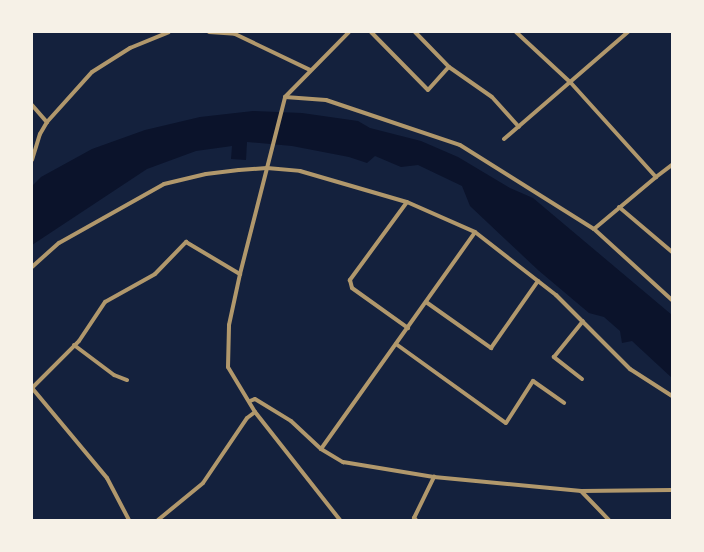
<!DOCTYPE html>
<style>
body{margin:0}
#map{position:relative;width:704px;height:552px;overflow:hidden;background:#14213d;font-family:"Public Sans",sans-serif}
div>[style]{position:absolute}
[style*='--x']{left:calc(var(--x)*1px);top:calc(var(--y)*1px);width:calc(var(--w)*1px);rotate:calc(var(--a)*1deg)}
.water>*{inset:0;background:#0b132b}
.minor>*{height:4px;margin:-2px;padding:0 2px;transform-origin:2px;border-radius:2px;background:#b1986c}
span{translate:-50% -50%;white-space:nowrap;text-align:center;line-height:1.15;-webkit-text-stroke:3px #f6f1e7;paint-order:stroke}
.frame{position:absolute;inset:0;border:33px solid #f6f1e7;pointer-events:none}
</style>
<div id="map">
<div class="water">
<div style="clip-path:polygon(253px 111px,302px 113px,358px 121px,370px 128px,421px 141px,458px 157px,510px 188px,533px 198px,672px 315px,672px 378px,632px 341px,622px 343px,620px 331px,604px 317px,589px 313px,538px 270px,470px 206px,462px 186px,418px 165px,401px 167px,375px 156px,367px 163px,349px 157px,292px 146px,247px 142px,246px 160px,231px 159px,232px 146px,196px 151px,147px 169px,32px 245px,32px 186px,41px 177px,92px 149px,145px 130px,200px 117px)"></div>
</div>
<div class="minor">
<div style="--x:209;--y:32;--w:26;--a:4"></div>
<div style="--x:235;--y:34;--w:83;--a:25.6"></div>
<div style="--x:371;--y:32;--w:81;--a:45.5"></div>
<div style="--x:428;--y:90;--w:31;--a:-48"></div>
<div style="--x:415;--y:32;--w:49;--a:45.8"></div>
<div style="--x:449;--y:67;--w:52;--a:34.9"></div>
<div style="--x:492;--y:97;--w:40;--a:48"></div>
<div style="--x:516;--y:32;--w:75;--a:42.8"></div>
<div style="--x:571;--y:83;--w:127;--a:47.9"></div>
<div style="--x:656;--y:177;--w:20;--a:-37"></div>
<div style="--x:285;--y:97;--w:41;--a:4.2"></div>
<div style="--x:326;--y:100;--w:141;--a:18.6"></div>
<div style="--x:460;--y:145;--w:158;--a:32.1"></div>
<div style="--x:594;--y:229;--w:105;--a:42.3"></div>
<div style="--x:32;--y:105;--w:23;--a:49"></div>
<div style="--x:504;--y:139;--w:164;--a:-40.8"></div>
<div style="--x:32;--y:160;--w:27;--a:-73"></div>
<div style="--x:40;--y:134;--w:14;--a:-60"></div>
<div style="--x:47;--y:122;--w:67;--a:-48"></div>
<div style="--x:92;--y:72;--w:45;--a:-32.3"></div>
<div style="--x:130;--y:48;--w:42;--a:-22.3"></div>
<div style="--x:407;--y:202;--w:97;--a:126.2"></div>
<div style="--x:350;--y:280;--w:8;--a:76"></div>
<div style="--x:352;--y:288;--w:69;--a:35.5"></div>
<div style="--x:619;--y:207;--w:70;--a:40.3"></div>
<div style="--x:594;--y:229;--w:81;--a:-40"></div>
<div style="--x:32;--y:267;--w:36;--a:-42"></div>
<div style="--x:59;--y:243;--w:120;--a:-29.3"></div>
<div style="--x:164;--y:184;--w:43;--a:-13.4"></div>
<div style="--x:206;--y:174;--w:33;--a:-7"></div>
<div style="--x:239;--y:170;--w:28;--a:-4"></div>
<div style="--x:267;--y:168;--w:33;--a:5"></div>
<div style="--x:300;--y:171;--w:111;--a:16.2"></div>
<div style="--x:407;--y:202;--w:74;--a:23.8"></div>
<div style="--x:475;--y:232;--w:103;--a:37.9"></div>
<div style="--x:556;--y:295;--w:105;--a:45"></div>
<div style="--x:630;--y:369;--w:50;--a:32.7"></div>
<div style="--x:426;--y:302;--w:80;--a:35.3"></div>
<div style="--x:491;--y:348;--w:82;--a:-55"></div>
<div style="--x:396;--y:344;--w:135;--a:35.7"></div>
<div style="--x:506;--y:423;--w:50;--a:-57.3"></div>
<div style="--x:533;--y:381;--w:38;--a:35"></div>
<div style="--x:74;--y:345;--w:50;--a:36.9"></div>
<div style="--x:114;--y:375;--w:14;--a:21"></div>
<div style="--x:582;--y:379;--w:36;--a:-142"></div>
<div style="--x:554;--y:357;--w:46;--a:-51.1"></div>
<div style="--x:32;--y:388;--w:66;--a:-45"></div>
<div style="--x:79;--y:341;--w:47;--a:-56.3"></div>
<div style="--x:105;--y:302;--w:57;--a:-29.2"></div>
<div style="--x:155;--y:274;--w:45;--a:-45.9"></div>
<div style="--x:186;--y:242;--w:63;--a:30.7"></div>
<div style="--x:32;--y:388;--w:117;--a:50.2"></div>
<div style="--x:107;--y:478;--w:47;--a:62.4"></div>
<div style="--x:250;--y:401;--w:5;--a:-22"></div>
<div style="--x:255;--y:399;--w:42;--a:31.4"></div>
<div style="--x:291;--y:421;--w:41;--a:43"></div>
<div style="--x:321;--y:449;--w:26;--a:31"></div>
<div style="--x:343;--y:462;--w:92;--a:9.4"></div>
<div style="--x:434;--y:477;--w:148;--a:5.4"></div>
<div style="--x:581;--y:491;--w:91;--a:-0.6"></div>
<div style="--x:321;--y:449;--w:266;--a:-54.6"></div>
<div style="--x:581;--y:491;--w:40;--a:46"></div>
<div style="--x:158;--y:520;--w:58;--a:-39.4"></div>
<div style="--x:203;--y:483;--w:78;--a:-55.9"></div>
<div style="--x:247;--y:418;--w:10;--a:-37"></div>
<div style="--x:340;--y:520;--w:137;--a:-128.2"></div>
<div style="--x:255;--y:412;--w:52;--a:-121"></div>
<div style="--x:228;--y:367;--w:42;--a:-88.6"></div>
<div style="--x:229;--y:325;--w:52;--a:-77.8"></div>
<div style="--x:240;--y:274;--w:183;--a:-75.7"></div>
<div style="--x:285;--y:97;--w:91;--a:-45.4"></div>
<div style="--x:416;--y:520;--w:3;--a:-135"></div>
<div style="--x:414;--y:518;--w:46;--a:-64"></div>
</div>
<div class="frame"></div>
</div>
